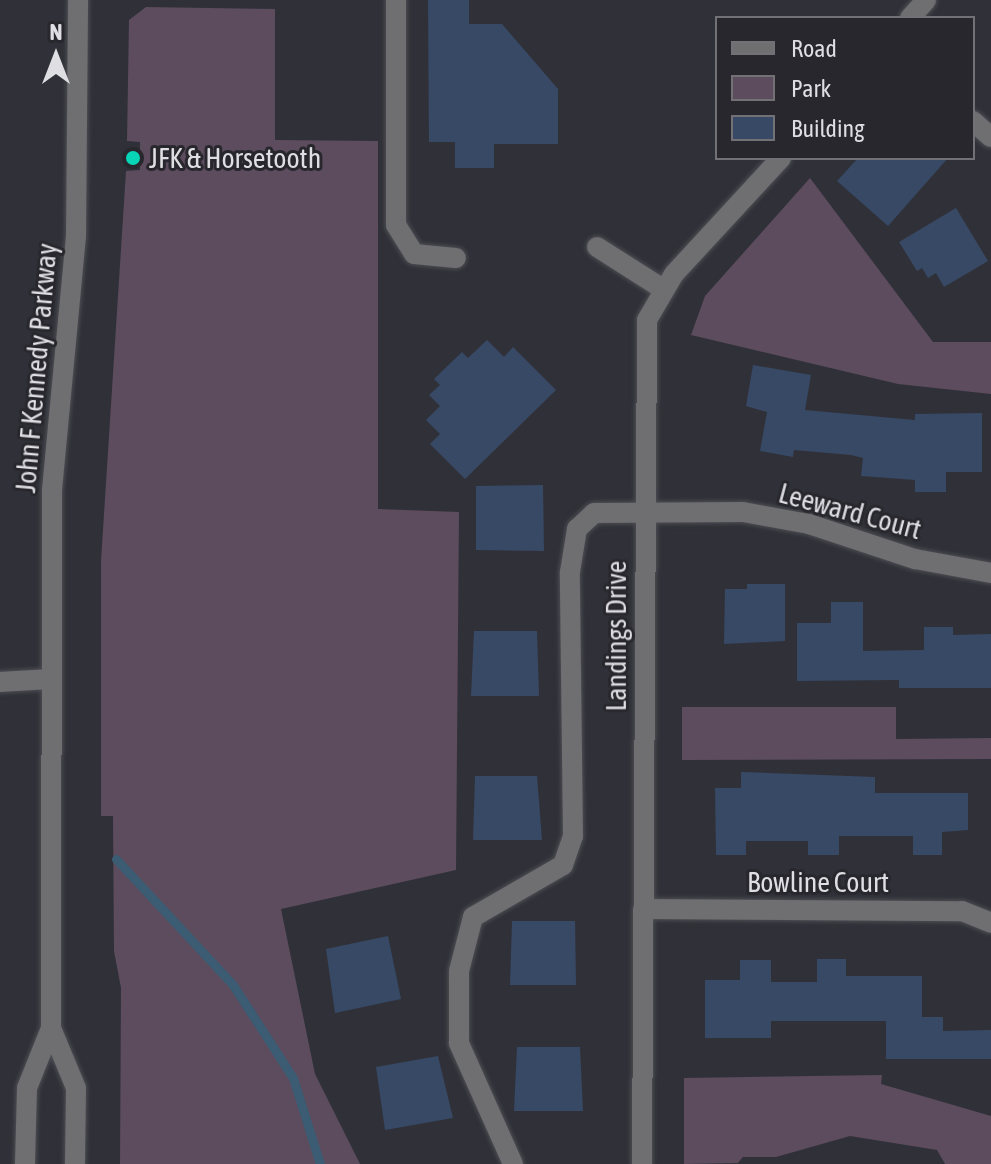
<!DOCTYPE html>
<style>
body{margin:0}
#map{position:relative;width:991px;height:1164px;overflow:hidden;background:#303138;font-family:"Asap Condensed",sans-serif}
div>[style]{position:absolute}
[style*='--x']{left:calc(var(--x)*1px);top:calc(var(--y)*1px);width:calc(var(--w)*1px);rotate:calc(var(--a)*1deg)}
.green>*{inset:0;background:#5c4c5e}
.stream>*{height:9px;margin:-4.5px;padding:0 4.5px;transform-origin:4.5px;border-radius:4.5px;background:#3b5c73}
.building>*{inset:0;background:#374965}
.roads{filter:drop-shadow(0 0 2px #4c4d53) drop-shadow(0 0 2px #4c4d53)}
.minor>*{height:20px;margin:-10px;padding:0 10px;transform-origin:10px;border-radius:10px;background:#6f6e71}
.dots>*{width:22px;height:22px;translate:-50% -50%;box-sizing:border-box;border:4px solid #27272d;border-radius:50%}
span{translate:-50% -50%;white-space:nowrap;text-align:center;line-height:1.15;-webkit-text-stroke:6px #27272d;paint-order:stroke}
.poi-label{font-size:28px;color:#dfdfe3}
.left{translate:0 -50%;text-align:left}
.street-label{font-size:28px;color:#dfdfe3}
.legend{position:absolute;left:715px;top:16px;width:260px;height:144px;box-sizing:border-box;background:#27272d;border:2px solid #717176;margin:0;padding:10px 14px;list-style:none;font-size:24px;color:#dfdfe3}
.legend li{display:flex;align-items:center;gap:16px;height:40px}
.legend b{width:40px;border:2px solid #717176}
.north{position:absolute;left:16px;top:16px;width:80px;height:80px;-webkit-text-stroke:6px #27272d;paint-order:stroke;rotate:0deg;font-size:22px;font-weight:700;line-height:32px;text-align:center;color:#dfdfe3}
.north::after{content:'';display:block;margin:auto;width:28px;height:36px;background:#dfdfe3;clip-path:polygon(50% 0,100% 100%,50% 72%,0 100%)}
</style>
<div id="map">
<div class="green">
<div style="clip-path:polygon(146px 7px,275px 9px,275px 140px,378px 141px,378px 509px,459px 512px,456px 870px,281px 909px,315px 1074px,360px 1164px,120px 1164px,121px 988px,114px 951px,113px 816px,101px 816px,101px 561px,126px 171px,140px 170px,140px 142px,127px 141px,129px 20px)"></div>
<div style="clip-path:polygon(810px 178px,933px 342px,991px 342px,991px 394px,898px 384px,691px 335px,705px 296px)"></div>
<div style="clip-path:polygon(682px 707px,896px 707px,896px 739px,991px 738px,991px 759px,682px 760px)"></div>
<div style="clip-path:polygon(882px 1075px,881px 1084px,991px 1116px,991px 1164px,945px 1164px,937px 1150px,850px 1136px,776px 1157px,743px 1157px,738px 1163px,684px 1164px,684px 1078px)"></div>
</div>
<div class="stream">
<div style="--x:116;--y:859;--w:172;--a:47.1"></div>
<div style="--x:233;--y:985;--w:111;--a:57.2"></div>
<div style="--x:293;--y:1078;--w:90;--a:72.6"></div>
</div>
<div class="building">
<div style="clip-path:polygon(428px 0,469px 0,469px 24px,502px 24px,558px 89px,558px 144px,494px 144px,494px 168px,455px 168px,455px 142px,429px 142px)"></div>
<div style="clip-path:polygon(858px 158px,948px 158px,888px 226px,837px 181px)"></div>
<div style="clip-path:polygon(956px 208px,988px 261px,944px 287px,936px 273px,928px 278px,922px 268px,917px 271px,899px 242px)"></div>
<div style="clip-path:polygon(487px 340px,504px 357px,513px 347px,556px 390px,465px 479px,430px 444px,440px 434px,426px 420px,440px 406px,429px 395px,440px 385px,434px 379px,462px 352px,468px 358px)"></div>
<div style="clip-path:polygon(753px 365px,811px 375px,805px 410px,915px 420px,915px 414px,982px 413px,982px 472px,946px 472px,946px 492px,915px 492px,915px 480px,861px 476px,863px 458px,851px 455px,794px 450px,793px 457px,760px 451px,767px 412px,746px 406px)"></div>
<div style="clip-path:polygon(543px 485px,544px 551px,476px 550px,476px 486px)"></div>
<div style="clip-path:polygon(747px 584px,785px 584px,785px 641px,724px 644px,725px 589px,747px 589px)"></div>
<div style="clip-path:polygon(831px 602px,863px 602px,863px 651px,924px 650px,924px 627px,953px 627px,953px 635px,991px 634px,991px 688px,899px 688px,899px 680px,797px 681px,797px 623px,831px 623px)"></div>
<div style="clip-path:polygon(474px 631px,537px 631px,539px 696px,471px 696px)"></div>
<div style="clip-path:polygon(741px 772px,875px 777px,875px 793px,968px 793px,968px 830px,942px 832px,942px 855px,913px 855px,913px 836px,839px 836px,839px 855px,808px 855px,808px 841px,746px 841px,746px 855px,716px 855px,715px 788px,741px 788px)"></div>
<div style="clip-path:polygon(475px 776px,537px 776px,542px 840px,473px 840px)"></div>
<div style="clip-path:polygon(512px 921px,575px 921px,576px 985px,510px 985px)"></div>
<div style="clip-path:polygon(388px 936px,401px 999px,335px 1013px,326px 949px)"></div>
<div style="clip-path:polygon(817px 959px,846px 959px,846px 976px,922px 976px,922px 1017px,943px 1017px,943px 1031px,991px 1030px,991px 1059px,886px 1059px,886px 1021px,771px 1021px,771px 1038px,705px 1038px,705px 980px,740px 980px,740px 960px,771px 960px,771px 982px,817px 982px)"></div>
<div style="clip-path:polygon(517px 1047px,580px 1047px,583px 1111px,514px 1111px)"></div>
<div style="clip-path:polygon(438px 1056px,453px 1118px,385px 1130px,376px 1067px)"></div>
</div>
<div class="roads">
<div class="minor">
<div style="--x:396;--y:0;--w:225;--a:90"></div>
<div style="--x:396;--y:225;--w:34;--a:58"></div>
<div style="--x:414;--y:254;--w:42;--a:5.4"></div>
<div style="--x:910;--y:18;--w:24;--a:-48"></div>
<div style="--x:973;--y:121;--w:24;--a:42"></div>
<div style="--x:597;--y:247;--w:78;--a:32.5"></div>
<div style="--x:0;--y:682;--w:50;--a:-3.4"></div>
<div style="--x:643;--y:909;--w:319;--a:0.4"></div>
<div style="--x:962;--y:911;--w:31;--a:22"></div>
<div style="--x:51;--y:1028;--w:65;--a:67.4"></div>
<div style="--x:76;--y:1088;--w:76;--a:90.8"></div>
<div style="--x:25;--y:1164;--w:76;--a:-88.5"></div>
<div style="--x:27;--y:1088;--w:65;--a:-68.2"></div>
<div style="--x:51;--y:1028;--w:538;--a:-89.89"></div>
<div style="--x:52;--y:490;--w:255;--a:-84.6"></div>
<div style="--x:76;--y:236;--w:236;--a:-89.5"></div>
<div style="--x:513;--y:1164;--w:133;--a:-114.1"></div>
<div style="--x:459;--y:1043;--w:72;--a:-90"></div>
<div style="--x:459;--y:971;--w:56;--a:-75.5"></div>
<div style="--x:473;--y:917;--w:104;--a:-30"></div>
<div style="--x:563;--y:865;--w:31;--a:-71"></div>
<div style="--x:573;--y:836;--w:264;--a:-90.7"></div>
<div style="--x:570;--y:572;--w:44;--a:-80.8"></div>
<div style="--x:577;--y:529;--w:23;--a:-43"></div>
<div style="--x:594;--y:513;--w:149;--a:-0.4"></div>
<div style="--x:743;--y:512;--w:67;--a:10.3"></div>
<div style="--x:809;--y:524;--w:112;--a:18.3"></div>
<div style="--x:915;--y:559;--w:77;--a:10.4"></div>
<div style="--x:642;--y:1164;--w:844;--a:-89.66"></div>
<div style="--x:647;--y:320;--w:53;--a:-59.6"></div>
<div style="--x:674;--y:274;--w:158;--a:-47.3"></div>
</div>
</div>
<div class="dots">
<div style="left:133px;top:158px;background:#07d5b5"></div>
</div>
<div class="poi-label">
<span class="left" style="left:149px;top:158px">JFK &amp; Horsetooth</span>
</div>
<div class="street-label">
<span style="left:36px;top:368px;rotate:-85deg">John F Kennedy Parkway</span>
<span style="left:850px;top:511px;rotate:15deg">Leeward Court</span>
<span style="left:616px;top:636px;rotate:-90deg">Landings Drive</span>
<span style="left:818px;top:882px">Bowline Court</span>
</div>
<ul class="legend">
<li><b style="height:10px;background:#6f6e71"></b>Road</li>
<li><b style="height:22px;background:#5c4c5e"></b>Park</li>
<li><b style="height:22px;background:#374965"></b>Building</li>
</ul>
<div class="north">N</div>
</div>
